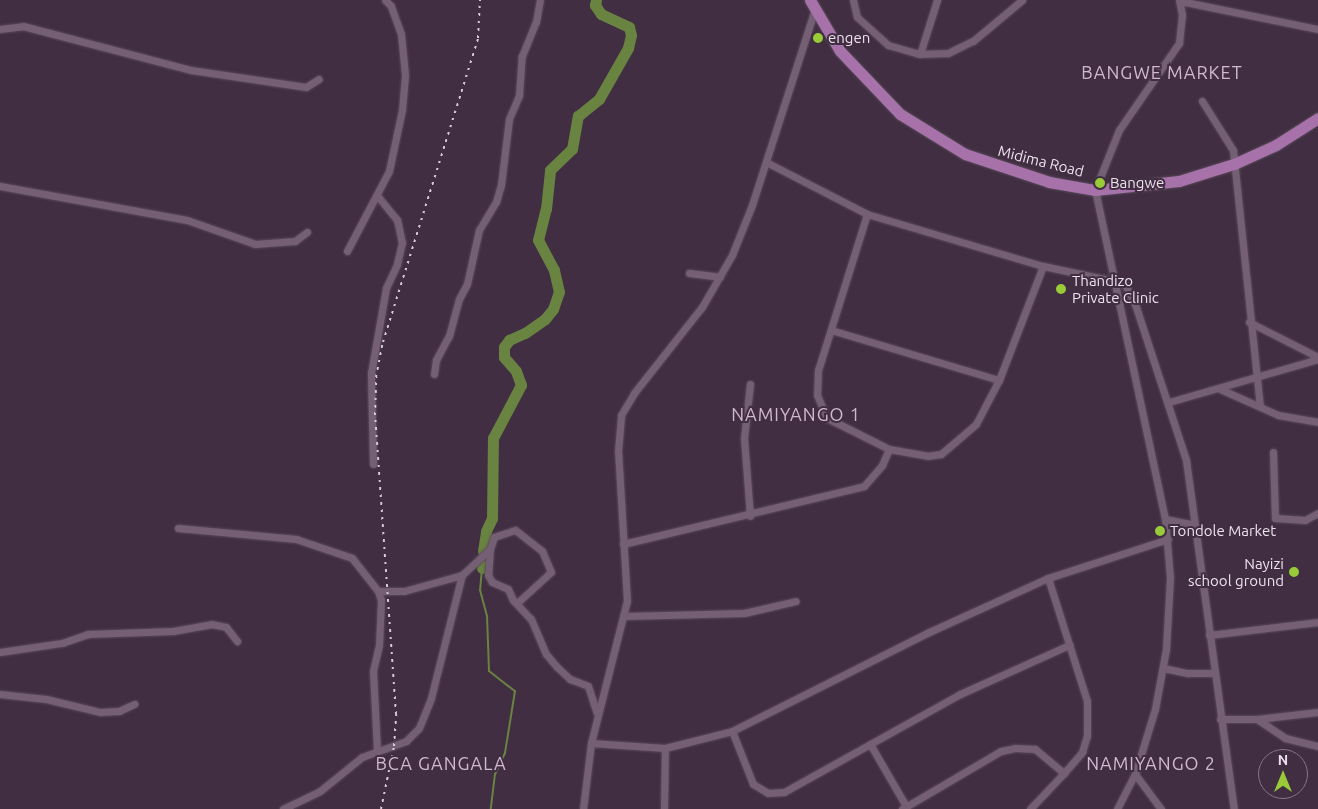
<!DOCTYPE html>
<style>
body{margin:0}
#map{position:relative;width:1318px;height:809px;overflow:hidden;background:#412e42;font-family:Ubuntu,sans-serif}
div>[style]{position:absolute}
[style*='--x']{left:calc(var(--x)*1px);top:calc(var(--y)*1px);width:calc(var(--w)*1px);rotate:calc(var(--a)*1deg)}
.stream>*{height:2px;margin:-1px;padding:0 1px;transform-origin:1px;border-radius:1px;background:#698340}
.river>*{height:11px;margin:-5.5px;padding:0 5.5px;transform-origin:5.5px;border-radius:5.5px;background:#698340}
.roads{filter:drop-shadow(0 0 1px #5a4a5b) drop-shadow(0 0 1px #5a4a5b)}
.street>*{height:7px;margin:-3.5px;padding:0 3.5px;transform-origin:3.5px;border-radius:3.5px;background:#745f75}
.primary>*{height:11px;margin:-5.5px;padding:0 5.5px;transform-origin:5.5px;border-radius:5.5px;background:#a772aa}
.rail>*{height:2px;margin-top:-1px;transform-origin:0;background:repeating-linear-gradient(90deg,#d7cad7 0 2.5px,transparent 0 7.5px)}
.dots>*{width:14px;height:14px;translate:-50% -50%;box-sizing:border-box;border:2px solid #412e42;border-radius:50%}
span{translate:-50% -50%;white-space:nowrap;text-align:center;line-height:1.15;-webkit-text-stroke:4px #412e42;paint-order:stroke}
.poi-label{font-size:15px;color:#ece0ec}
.left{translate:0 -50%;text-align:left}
.right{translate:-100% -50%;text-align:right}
.street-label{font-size:15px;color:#ece0ec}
.quarter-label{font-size:18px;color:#d0b8d1;letter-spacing:1px}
.north{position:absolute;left:1258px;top:749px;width:50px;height:50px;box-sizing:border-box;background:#412e42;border:1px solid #857586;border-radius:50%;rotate:0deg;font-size:14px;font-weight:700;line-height:20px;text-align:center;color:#ece0ec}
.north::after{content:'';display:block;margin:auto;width:18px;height:22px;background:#98cb37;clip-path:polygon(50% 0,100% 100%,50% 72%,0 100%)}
</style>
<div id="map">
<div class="stream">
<div style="--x:482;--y:568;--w:22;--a:95"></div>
<div style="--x:480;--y:590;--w:27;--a:75"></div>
<div style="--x:487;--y:616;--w:55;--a:87.9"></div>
<div style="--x:489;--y:671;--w:33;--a:38"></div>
<div style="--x:515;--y:691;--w:63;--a:99.2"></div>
<div style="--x:505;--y:753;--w:23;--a:115"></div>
<div style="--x:495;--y:774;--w:35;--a:97"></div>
</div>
<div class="river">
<div style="--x:483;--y:551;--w:20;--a:-81"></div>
<div style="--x:486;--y:531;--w:14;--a:-65"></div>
<div style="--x:492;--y:518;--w:80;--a:-89.3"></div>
<div style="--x:493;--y:438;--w:60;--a:-62.2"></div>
<div style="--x:521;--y:385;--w:15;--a:-110"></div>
<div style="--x:516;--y:371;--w:18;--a:-131"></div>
<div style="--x:504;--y:357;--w:10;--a:-90"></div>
<div style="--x:504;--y:347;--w:9;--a:-54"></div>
<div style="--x:509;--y:340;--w:17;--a:-24"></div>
<div style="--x:525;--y:333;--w:24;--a:-35"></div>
<div style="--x:545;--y:319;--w:13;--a:-51"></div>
<div style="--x:553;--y:309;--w:18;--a:-71"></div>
<div style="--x:559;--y:292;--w:23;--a:-103"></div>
<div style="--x:554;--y:270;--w:34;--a:-118"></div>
<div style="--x:538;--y:240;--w:32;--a:-76"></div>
<div style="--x:546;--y:209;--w:39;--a:-84"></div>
<div style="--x:550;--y:170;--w:30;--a:-44"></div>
<div style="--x:572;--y:149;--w:34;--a:-80"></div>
<div style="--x:578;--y:116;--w:27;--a:-39"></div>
<div style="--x:599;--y:99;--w:59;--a:-60.4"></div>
<div style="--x:628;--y:48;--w:13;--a:-77"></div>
<div style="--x:631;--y:35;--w:8;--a:-104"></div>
<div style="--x:629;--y:27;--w:31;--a:-155"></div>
<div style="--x:601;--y:14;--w:11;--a:-124"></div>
<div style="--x:595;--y:5;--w:5;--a:-79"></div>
<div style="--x:482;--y:568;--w:11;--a:-85"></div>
</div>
<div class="roads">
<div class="street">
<div style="--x:853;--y:0;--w:17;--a:77"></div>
<div style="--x:857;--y:17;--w:42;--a:42.1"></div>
<div style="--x:888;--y:45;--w:33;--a:16"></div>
<div style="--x:920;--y:54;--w:28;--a:-2"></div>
<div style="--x:948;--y:53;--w:28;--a:-26"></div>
<div style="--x:973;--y:41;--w:64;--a:-39.9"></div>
<div style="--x:1180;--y:1;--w:141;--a:11.5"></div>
<div style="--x:0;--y:29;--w:23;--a:-7"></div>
<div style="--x:23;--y:26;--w:174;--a:14.7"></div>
<div style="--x:191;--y:70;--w:116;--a:8.4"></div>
<div style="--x:306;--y:87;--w:15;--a:-32"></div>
<div style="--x:920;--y:54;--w:57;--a:-72.5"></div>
<div style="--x:1202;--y:101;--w:58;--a:57.7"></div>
<div style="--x:1233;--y:150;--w:258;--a:84"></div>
<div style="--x:766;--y:162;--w:114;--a:27.2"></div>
<div style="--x:867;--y:214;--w:164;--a:107.4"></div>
<div style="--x:818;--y:370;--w:25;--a:92"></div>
<div style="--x:817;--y:395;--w:25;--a:67"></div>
<div style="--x:827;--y:418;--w:69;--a:26.6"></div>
<div style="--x:889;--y:449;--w:39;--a:10"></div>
<div style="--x:927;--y:456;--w:14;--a:-8"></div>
<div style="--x:941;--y:454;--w:46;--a:-40.6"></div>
<div style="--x:976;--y:424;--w:50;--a:-62.4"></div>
<div style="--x:999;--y:380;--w:122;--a:-68.9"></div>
<div style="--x:0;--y:186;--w:190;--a:10.3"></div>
<div style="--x:187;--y:220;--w:72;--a:19.4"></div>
<div style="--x:255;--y:244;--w:40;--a:-4.3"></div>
<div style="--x:295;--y:241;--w:15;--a:-37"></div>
<div style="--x:867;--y:214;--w:184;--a:16.5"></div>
<div style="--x:1043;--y:266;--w:83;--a:11.9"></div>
<div style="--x:1124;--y:283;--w:24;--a:62"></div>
<div style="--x:1135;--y:304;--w:164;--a:71.9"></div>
<div style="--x:1186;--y:460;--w:352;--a:82.2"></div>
<div style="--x:347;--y:251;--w:90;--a:-62.3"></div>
<div style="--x:389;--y:171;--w:62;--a:-78"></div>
<div style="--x:402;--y:110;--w:35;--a:-85"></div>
<div style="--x:405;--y:75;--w:41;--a:-95.6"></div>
<div style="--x:401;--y:34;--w:30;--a:-110"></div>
<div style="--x:391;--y:6;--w:8;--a:-135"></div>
<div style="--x:689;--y:273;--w:31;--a:7"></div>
<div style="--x:1249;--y:322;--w:77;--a:26.9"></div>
<div style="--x:831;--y:330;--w:175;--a:16.6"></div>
<div style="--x:434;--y:374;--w:14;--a:-82"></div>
<div style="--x:436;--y:360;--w:27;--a:-62"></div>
<div style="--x:449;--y:336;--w:38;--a:-75"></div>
<div style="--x:459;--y:299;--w:17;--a:-62"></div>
<div style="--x:467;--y:284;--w:55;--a:-77.5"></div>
<div style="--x:479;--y:230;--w:33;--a:-59"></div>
<div style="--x:496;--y:202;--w:18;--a:-74"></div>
<div style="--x:501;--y:185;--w:66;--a:-83.1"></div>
<div style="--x:509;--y:119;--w:26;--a:-67"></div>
<div style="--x:519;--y:95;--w:39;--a:-86"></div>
<div style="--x:522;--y:56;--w:37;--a:-68"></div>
<div style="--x:536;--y:22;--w:22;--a:-80"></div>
<div style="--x:750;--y:384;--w:54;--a:96.3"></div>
<div style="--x:744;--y:438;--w:78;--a:85.6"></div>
<div style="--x:1220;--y:389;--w:64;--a:24.1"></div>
<div style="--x:1278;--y:415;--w:41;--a:9.9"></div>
<div style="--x:1169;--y:402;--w:155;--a:-16.1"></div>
<div style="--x:1273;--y:452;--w:66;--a:88.3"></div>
<div style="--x:1275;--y:518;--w:30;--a:4"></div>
<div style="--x:1305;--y:520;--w:15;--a:-28"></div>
<div style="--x:373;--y:464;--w:91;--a:-91.3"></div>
<div style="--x:371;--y:373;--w:86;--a:-80"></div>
<div style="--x:386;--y:288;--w:26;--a:-65"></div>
<div style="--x:397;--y:264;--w:22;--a:-77"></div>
<div style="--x:402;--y:243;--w:24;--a:-102"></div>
<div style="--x:397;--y:220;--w:32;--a:-129"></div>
<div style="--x:1165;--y:519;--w:31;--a:11"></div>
<div style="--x:178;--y:528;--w:119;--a:5.3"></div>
<div style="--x:296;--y:539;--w:59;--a:18.7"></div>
<div style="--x:352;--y:558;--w:42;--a:51.8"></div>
<div style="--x:378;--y:591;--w:9;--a:72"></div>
<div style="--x:381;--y:600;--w:45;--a:92.5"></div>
<div style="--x:379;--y:645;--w:27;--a:103"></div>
<div style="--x:373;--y:671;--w:80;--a:87.1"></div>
<div style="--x:623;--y:544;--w:248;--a:-13.5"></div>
<div style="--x:864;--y:486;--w:28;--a:-49"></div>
<div style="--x:882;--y:465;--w:17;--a:-66"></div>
<div style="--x:378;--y:591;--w:26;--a:0"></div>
<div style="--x:404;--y:591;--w:60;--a:-15.4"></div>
<div style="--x:517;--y:603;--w:46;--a:-42.4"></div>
<div style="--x:551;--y:572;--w:23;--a:-113"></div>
<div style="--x:542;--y:551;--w:34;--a:-142"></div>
<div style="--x:515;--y:530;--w:22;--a:162"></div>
<div style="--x:494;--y:537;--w:13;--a:108"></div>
<div style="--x:490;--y:549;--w:26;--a:94"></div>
<div style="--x:488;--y:575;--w:8;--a:60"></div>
<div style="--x:492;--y:582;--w:17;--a:24"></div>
<div style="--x:508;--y:589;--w:12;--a:66"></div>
<div style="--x:513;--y:600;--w:26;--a:47"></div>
<div style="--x:531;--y:619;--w:38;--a:67"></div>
<div style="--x:546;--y:654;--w:17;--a:50"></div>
<div style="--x:557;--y:667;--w:18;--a:43"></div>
<div style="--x:570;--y:679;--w:19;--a:21"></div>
<div style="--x:588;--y:686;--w:28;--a:72"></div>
<div style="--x:625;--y:616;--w:119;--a:-1.4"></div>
<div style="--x:744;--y:613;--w:53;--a:-13"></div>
<div style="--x:1209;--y:635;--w:110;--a:-6.8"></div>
<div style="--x:0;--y:652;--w:63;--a:-8.3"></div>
<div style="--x:62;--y:643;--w:28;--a:-19"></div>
<div style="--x:88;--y:634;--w:85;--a:-2"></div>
<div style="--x:173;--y:631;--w:39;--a:-10"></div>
<div style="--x:211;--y:624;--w:15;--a:11"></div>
<div style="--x:226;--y:627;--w:18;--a:52"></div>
<div style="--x:1163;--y:668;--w:25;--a:12"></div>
<div style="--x:1187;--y:673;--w:26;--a:0"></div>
<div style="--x:0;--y:694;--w:46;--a:6.2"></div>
<div style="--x:46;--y:699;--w:56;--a:13.5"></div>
<div style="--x:100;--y:712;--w:19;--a:-3"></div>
<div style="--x:119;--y:711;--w:17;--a:-25"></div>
<div style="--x:1220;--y:719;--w:37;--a:0"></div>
<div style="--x:1257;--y:719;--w:34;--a:34"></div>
<div style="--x:1285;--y:738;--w:34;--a:14"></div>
<div style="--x:1257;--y:719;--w:61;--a:-6.5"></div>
<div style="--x:732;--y:731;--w:57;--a:68.4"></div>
<div style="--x:753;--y:784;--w:17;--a:31"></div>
<div style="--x:768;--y:793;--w:16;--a:-4"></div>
<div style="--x:784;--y:792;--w:201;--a:-29.1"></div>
<div style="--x:960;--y:694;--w:120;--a:-24.2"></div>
<div style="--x:591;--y:743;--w:74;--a:3.9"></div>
<div style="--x:665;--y:748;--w:69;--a:-14.2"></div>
<div style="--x:732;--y:731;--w:220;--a:-26.7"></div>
<div style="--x:929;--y:632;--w:131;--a:-24.4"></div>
<div style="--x:1048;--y:578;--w:126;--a:-18"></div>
<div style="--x:870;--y:744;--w:72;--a:59.9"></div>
<div style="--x:1135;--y:774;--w:44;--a:53.4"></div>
<div style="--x:283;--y:809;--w:41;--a:-25.9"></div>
<div style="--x:320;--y:791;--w:54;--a:-39"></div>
<div style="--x:362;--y:757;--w:47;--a:-20"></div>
<div style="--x:406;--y:741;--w:18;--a:-45"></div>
<div style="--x:419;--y:728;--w:32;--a:-68"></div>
<div style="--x:431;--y:698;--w:127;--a:-75.9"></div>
<div style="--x:462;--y:575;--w:38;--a:-43"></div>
<div style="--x:583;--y:809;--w:66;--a:-83.1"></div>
<div style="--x:591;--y:743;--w:146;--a:-75.8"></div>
<div style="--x:627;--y:601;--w:150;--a:-93.4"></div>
<div style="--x:618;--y:451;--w:36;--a:-85"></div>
<div style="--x:621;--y:415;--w:26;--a:-59"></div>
<div style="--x:634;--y:393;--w:110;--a:-51.7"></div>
<div style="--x:702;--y:307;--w:60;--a:-60"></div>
<div style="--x:732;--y:255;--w:54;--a:-68.2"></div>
<div style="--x:752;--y:205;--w:206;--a:-72.2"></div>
<div style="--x:664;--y:809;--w:61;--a:-89.1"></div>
<div style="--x:902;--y:809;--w:115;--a:-30.4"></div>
<div style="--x:1001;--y:751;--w:14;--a:-12"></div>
<div style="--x:1015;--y:748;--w:20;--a:3"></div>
<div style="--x:1035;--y:749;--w:38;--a:40"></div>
<div style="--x:1064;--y:773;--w:28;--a:-49"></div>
<div style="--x:1082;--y:752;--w:17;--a:-73"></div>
<div style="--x:1087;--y:736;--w:35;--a:-90"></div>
<div style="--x:1087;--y:701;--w:129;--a:-107.6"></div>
<div style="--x:1030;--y:809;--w:50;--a:-46.6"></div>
<div style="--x:1117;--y:809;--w:39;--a:-63"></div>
<div style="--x:1135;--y:774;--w:68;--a:-72.9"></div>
<div style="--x:1155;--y:709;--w:61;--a:-79.6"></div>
<div style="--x:1166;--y:649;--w:71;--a:-86.8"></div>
<div style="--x:1170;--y:578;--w:59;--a:-94.8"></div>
<div style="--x:1165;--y:519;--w:336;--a:-102"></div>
<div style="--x:1095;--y:190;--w:65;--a:-68.2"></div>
<div style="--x:1119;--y:130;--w:106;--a:-55.4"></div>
<div style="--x:1179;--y:43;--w:28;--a:-84"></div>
<div style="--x:1182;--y:15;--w:15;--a:-101"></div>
</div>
<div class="primary">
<div style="--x:810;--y:0;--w:59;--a:59.5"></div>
<div style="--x:840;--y:51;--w:87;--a:46.4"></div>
<div style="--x:900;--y:114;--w:76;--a:31.6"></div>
<div style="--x:965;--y:154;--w:89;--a:18.4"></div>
<div style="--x:1049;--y:182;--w:47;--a:9.9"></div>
<div style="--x:1095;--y:190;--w:84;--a:-6.1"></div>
<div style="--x:1179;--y:181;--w:58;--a:-17.2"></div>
<div style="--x:1234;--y:164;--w:46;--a:-24.3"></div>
<div style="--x:1276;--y:145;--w:50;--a:-32.7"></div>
</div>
</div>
<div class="rail">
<div style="--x:381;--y:809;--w:64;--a:-78.3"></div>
<div style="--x:394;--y:746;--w:32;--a:-86"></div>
<div style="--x:396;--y:714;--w:300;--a:-94"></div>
<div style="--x:375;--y:415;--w:38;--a:-88"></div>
<div style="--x:376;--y:377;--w:36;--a:-79"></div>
<div style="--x:383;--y:342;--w:318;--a:-72.6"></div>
<div style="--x:478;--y:38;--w:38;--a:-87"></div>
</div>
<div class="dots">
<div style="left:818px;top:38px;background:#98cb37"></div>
<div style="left:1100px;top:183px;background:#98cb37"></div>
<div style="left:1061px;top:289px;background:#98cb37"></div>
<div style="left:1160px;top:531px;background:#98cb37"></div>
<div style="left:1294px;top:572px;background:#98cb37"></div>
</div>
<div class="poi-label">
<span class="left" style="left:828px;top:38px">engen</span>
<span class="left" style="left:1110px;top:183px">Bangwe</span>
<span class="left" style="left:1072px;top:289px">Thandizo<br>Private Clinic</span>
<span class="left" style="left:1170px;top:531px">Tondole Market</span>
<span class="right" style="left:1284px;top:572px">Nayizi<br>school ground</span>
</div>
<div class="street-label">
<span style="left:1041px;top:161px;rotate:14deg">Midima Road</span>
</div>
<div class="quarter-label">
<span style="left:1162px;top:72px">BANGWE MARKET</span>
<span style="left:796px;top:414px">NAMIYANGO 1</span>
<span style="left:441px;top:763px">BCA GANGALA</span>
<span style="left:1151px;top:763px">NAMIYANGO 2</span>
</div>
<div class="north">N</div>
</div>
